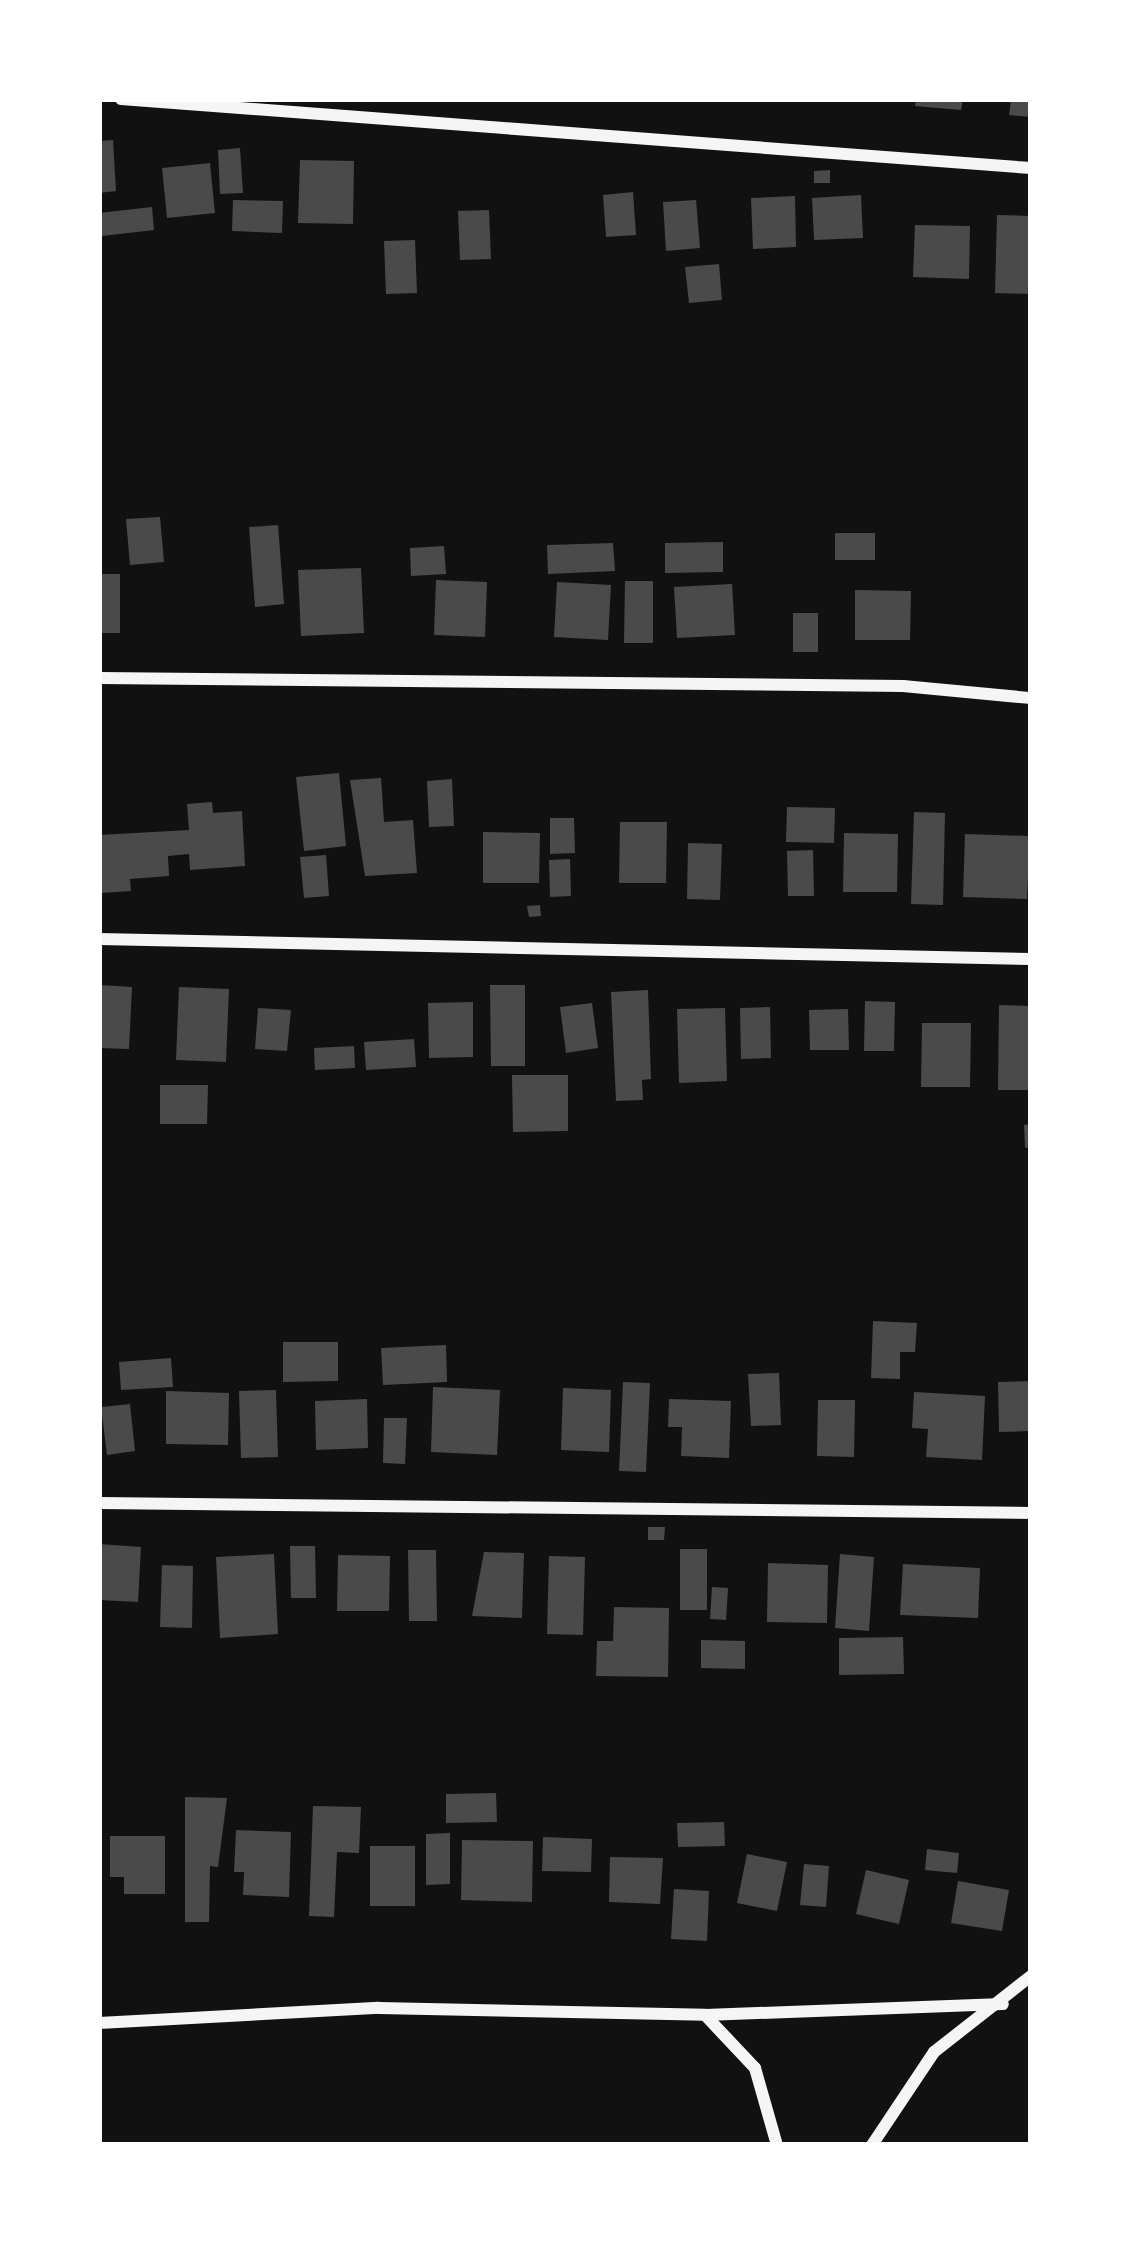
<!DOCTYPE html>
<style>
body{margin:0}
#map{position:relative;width:1130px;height:2244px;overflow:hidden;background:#111;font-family:"IBM Plex Sans",sans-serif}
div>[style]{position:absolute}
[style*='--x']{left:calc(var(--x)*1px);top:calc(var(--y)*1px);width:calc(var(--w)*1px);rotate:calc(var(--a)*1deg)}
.building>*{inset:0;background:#4a4a4a}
.minor>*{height:12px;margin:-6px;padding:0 6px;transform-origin:6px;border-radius:6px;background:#f5f5f5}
span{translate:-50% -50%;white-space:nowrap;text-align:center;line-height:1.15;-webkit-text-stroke:9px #fff;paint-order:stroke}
.frame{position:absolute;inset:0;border:102px solid #fff;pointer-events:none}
</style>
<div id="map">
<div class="building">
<div style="clip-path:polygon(916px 99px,963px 99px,961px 110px,915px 106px)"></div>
<div style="clip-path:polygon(1011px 99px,1031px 99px,1031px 117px,1009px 115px)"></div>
<div style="clip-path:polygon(113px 140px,116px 191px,99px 193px,99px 141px)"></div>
<div style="clip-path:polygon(240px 148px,243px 193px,220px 194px,218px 150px)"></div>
<div style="clip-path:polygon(300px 160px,354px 161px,353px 224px,298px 223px)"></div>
<div style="clip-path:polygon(210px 163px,215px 213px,167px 218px,162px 168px)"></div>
<div style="clip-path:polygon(830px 170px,830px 183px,814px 183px,814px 171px)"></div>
<div style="clip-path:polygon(633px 192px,636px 235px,606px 237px,603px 195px)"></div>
<div style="clip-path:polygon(861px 195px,863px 238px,814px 240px,812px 198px)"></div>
<div style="clip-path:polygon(795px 196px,796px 247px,753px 249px,751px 198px)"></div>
<div style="clip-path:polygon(233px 200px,283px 201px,282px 233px,232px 231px)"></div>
<div style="clip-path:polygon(696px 200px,700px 248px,666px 251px,663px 202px)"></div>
<div style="clip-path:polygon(152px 207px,154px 230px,102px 236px,99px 213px)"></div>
<div style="clip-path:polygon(489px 210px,491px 259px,460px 260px,458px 211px)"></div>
<div style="clip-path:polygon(997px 215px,1031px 216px,1031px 294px,995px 293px)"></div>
<div style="clip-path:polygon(915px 225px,970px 226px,969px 279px,913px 277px)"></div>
<div style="clip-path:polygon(415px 240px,417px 293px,386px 294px,384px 241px)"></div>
<div style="clip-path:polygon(719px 264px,722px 300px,689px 303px,685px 267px)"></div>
<div style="clip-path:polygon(160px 517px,164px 562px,130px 565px,126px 519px)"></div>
<div style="clip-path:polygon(278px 525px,284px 604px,255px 607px,249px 527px)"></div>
<div style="clip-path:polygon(835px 533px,875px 533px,875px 560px,835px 560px)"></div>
<div style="clip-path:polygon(723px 542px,723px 572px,665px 573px,665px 543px)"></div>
<div style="clip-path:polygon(613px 543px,615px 571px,548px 574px,547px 545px)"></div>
<div style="clip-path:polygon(444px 546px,446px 574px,411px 576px,410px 548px)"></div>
<div style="clip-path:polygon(361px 568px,364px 633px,301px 636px,298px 570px)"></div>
<div style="clip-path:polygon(99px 574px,120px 574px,120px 633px,99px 633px)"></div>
<div style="clip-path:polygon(436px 580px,487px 582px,485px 637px,434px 635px)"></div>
<div style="clip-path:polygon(625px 581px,653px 581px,653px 643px,624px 643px)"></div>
<div style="clip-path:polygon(557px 582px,611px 585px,608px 640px,554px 637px)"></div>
<div style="clip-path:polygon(732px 584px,735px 635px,677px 638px,674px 587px)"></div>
<div style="clip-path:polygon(855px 590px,911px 591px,910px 640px,855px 640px)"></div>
<div style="clip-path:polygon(793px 613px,818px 613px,818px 652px,793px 652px)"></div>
<div style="clip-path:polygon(339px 773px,346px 846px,304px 851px,296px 777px)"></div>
<div style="clip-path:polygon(381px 778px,384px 822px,413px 820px,417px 873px,365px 876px,350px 780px)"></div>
<div style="clip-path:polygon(452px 779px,454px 826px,429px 827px,427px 781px)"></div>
<div style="clip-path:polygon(212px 802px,213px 813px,242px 811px,245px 866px,190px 870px,189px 854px,168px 856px,169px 876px,130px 879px,131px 891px,100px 893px,99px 835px,189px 830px,187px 804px)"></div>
<div style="clip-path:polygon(787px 807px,835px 808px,834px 843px,786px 842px)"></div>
<div style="clip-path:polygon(914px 812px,945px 813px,943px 905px,911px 904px)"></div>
<div style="clip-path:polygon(550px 818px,574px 818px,575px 853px,550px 854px)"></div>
<div style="clip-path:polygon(620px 822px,667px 822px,666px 883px,619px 883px)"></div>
<div style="clip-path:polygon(483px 832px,540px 833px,539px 883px,483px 883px)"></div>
<div style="clip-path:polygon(844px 833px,898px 834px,897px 892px,843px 892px)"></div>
<div style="clip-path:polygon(965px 834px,1030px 836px,1027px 899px,963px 897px)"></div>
<div style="clip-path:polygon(688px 843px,722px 844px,720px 900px,687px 899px)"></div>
<div style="clip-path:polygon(813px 850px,814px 896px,788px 896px,787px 851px)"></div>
<div style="clip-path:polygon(326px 855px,329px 896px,304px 898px,300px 857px)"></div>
<div style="clip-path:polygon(570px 859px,571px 896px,550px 897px,549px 860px)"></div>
<div style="clip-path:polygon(540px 905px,541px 916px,529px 917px,527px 906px)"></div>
<div style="clip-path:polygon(99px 985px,132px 987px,129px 1049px,99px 1048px)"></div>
<div style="clip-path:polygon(490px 985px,525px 985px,525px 1066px,491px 1066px)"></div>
<div style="clip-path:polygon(179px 987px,229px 989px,226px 1062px,176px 1060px)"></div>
<div style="clip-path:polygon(648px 990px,651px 1079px,642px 1080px,643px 1100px,616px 1101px,611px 992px)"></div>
<div style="clip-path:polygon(865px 1001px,895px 1002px,894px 1051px,864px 1051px)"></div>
<div style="clip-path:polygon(473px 1002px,473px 1057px,429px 1058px,428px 1003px)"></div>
<div style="clip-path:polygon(592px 1003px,598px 1048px,566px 1053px,560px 1007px)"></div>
<div style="clip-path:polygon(999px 1005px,1031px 1006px,1031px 1090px,998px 1090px)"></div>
<div style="clip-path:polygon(770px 1007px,771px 1058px,741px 1059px,740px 1008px)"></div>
<div style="clip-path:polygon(258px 1008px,291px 1010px,287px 1051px,255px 1049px)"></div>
<div style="clip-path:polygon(725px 1008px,727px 1081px,679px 1083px,677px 1009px)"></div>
<div style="clip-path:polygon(848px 1009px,849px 1050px,810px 1050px,809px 1010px)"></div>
<div style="clip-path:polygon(922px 1023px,971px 1023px,970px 1087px,921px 1087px)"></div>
<div style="clip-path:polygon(414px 1039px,416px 1067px,366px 1070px,364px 1042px)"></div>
<div style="clip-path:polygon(354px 1046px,355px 1068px,315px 1070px,314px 1048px)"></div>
<div style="clip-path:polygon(512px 1075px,568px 1075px,568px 1131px,513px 1132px)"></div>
<div style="clip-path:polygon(160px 1085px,208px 1085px,207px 1124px,160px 1124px)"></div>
<div style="clip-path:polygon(1031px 1124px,1031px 1147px,1025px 1148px,1024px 1125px)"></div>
<div style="clip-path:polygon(873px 1321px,917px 1323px,915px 1352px,900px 1352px,900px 1379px,871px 1378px)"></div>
<div style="clip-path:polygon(283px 1342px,338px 1342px,338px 1381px,283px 1382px)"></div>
<div style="clip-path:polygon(446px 1345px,447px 1382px,383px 1385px,381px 1348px)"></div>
<div style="clip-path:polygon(171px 1358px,173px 1387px,121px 1390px,119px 1362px)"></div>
<div style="clip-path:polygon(779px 1373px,781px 1425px,751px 1426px,748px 1374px)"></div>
<div style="clip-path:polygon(1031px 1381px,1031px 1431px,999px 1432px,998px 1382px)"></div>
<div style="clip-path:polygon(623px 1382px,650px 1383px,646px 1472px,619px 1471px)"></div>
<div style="clip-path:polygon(433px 1387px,500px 1390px,497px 1455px,431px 1452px)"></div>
<div style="clip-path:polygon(563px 1388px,611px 1390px,609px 1452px,561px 1450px)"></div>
<div style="clip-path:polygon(276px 1390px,278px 1457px,241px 1458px,239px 1391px)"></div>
<div style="clip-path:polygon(166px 1391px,229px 1393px,228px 1445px,166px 1444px)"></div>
<div style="clip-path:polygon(914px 1392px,985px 1396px,982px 1460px,926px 1457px,928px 1429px,912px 1428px)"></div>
<div style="clip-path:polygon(367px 1399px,368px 1448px,316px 1450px,315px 1401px)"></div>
<div style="clip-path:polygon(669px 1399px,731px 1401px,729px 1458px,681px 1456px,682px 1427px,668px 1427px)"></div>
<div style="clip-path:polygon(818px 1400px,855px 1400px,854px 1457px,817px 1456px)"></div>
<div style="clip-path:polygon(130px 1404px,135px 1451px,107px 1455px,101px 1407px)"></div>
<div style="clip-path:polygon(384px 1418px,407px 1418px,405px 1464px,383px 1463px)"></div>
<div style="clip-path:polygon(648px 1527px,665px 1527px,664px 1540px,648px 1540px)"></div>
<div style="clip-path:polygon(99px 1544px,141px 1547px,138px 1602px,99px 1600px)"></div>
<div style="clip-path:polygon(290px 1546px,315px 1546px,316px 1598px,291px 1598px)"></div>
<div style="clip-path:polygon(680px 1549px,707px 1549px,707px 1610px,680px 1610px)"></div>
<div style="clip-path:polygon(408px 1550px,436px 1550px,437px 1621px,409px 1621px)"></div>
<div style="clip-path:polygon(484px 1552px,524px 1553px,522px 1618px,472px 1616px)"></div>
<div style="clip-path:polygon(274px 1554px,278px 1634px,220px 1638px,216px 1557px)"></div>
<div style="clip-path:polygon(840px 1554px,874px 1557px,869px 1631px,835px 1628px)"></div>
<div style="clip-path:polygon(338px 1555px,390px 1556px,389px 1611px,337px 1611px)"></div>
<div style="clip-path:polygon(549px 1556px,585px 1557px,583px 1635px,547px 1634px)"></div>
<div style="clip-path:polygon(768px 1563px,828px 1565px,827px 1623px,767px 1622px)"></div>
<div style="clip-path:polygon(903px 1564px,980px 1568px,978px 1618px,900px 1615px)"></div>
<div style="clip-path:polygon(162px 1565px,193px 1566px,192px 1628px,160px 1627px)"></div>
<div style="clip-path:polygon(712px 1587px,728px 1588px,726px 1620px,710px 1619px)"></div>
<div style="clip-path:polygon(614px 1607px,669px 1608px,668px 1677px,596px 1676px,597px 1641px,613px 1641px)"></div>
<div style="clip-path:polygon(903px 1637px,904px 1674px,839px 1675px,839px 1638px)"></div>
<div style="clip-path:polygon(701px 1640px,745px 1641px,745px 1669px,701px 1668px)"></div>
<div style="clip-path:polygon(496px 1793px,497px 1822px,446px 1823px,446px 1794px)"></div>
<div style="clip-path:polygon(185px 1797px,227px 1798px,218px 1867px,210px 1866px,209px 1922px,185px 1922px)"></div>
<div style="clip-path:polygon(313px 1806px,361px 1807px,359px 1853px,337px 1852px,334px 1917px,309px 1916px)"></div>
<div style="clip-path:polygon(724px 1822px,725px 1846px,678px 1847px,677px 1823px)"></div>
<div style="clip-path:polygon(236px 1830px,291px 1832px,289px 1897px,243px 1895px,244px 1872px,234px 1872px)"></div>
<div style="clip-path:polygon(450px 1833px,450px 1884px,426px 1885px,426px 1834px)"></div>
<div style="clip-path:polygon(110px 1836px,165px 1836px,165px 1894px,124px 1894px,124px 1877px,110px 1877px)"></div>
<div style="clip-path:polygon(543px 1837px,592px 1839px,591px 1872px,542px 1871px)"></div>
<div style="clip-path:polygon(462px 1840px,533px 1841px,532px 1902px,461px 1900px)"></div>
<div style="clip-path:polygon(370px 1846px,415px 1846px,415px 1906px,370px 1906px)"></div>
<div style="clip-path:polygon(927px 1849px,959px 1853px,957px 1873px,925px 1870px)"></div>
<div style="clip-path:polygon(747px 1854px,787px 1862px,777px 1911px,737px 1903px)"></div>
<div style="clip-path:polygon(610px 1857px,663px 1858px,660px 1904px,609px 1902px)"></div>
<div style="clip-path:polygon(804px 1864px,829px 1866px,826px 1907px,800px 1905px)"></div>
<div style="clip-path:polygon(866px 1870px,909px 1880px,899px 1924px,856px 1914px)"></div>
<div style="clip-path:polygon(958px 1881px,1009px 1890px,1002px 1931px,951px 1923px)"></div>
<div style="clip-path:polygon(674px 1889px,709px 1891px,707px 1941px,671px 1939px)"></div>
</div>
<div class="minor">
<div style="--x:121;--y:99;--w:913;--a:4.34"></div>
<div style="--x:99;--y:678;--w:804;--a:0.57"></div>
<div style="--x:903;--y:686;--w:129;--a:5.4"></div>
<div style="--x:99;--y:939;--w:932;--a:1.23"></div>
<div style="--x:99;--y:1503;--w:932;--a:0.61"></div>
<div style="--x:705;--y:2015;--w:73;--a:46.7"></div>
<div style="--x:755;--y:2068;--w:80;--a:74.1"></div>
<div style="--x:99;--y:2023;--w:280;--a:-3.1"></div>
<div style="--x:379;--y:2008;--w:326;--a:1.2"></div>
<div style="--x:705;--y:2015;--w:298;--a:-2.1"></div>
<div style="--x:872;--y:2145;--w:112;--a:-56.3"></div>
<div style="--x:934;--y:2052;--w:123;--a:-38.1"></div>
</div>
<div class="frame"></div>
</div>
